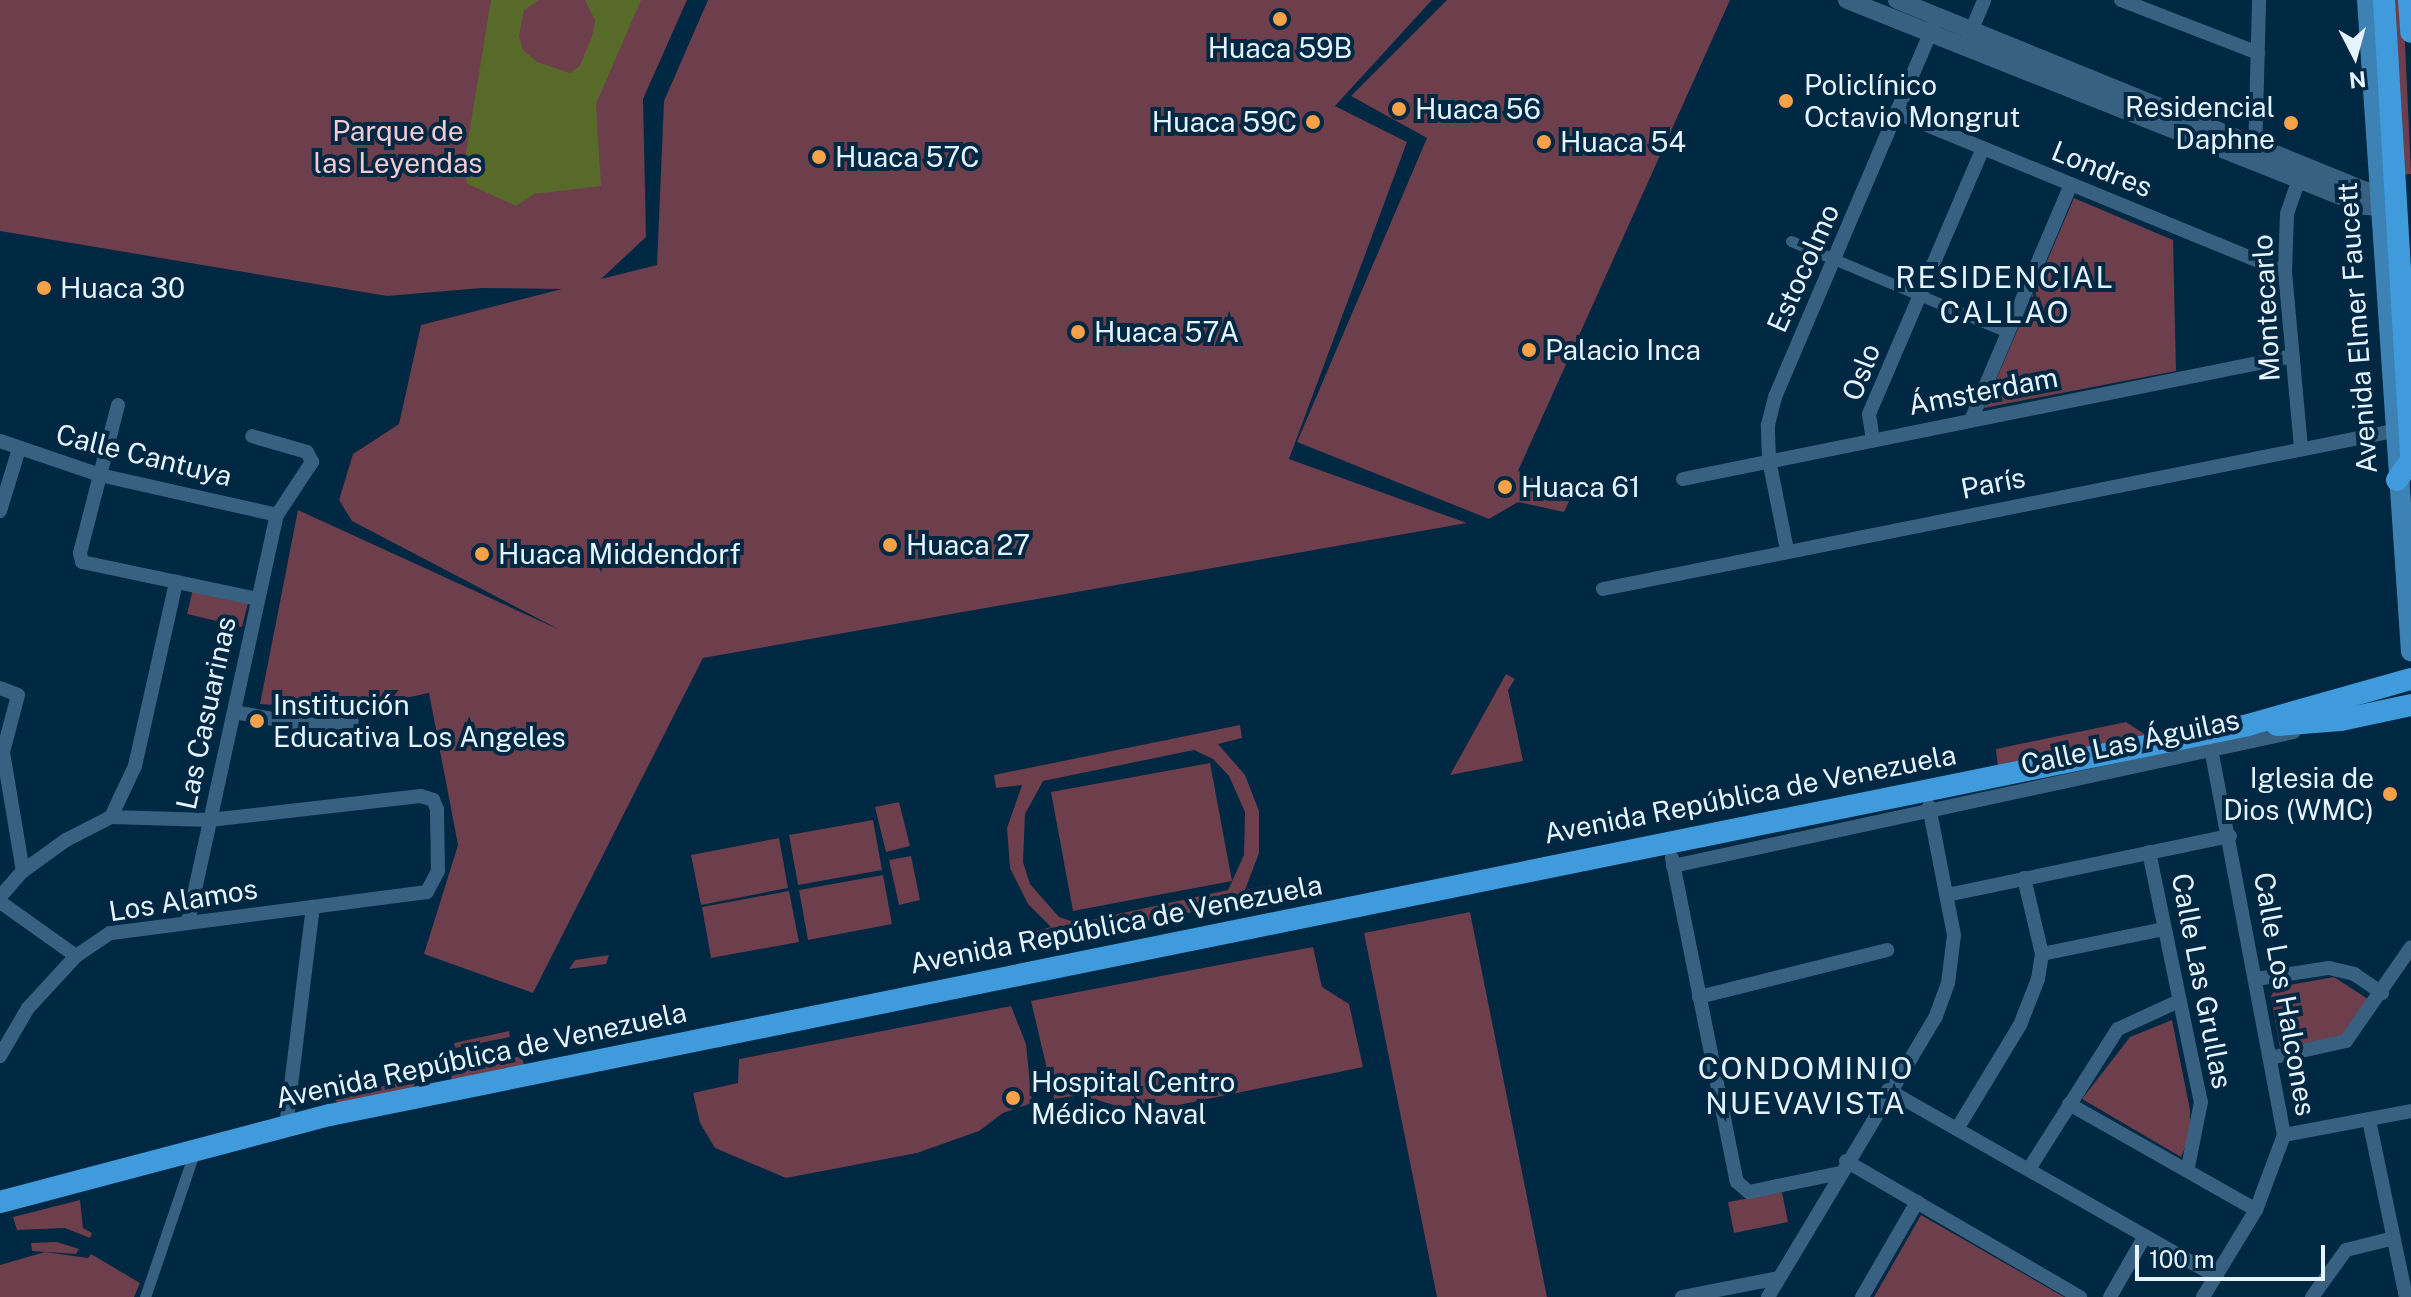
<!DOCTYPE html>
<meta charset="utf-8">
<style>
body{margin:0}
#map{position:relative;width:2411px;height:1297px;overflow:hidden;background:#012842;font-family:"Public Sans",sans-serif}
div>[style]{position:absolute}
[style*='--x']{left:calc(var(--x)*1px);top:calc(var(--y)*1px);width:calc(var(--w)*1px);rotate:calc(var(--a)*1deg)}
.green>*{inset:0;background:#6d3e4b}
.water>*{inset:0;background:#586a2a}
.pedestrian>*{height:11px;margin:-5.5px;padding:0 5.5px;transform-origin:5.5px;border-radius:5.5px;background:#386181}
.minor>*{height:14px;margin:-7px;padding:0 7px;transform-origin:7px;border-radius:7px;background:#386181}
.tertiary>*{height:18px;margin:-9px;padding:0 9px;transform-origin:9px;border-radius:9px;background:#386181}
.secondary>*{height:20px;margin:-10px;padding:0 10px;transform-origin:10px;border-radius:10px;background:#3d82b4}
.primary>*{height:22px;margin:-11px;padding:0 11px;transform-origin:11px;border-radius:11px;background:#3f9bdc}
.dots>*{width:22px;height:22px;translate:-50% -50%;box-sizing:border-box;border:4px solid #012842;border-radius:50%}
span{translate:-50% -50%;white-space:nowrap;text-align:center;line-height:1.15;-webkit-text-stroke:8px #012842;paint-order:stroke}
.poi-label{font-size:28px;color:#e5f3fe}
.left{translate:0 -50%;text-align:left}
.right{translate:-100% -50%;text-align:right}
.park-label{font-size:28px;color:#f4cad3}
.street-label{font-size:28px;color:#e5f3fe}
.neighbourhood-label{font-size:30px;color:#e5f3fe;letter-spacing:2px}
.north{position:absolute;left:2315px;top:16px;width:80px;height:80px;-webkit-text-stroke:6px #012842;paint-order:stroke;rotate:174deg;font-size:22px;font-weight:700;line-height:32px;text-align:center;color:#e5f3fe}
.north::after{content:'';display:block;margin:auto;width:28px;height:36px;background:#e5f3fe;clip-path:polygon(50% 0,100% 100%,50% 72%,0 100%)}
.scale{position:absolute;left:2135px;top:1245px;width:190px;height:36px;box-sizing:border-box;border:4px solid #e5f3fe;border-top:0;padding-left:10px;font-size:24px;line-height:28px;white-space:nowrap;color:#e5f3fe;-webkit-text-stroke:6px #012842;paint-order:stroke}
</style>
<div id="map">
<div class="green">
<div style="clip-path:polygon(0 0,687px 0,643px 99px,646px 237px,601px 279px,657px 265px,664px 101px,708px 0,1432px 0,1335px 106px,1407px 142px,1289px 459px,1467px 523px,703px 658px,533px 993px,424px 954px,458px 845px,429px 693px,348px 710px,260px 704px,298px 510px,560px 630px,352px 521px,339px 500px,353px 454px,399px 424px,421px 325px,562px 289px,482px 288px,387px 296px,0 231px)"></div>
<div style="clip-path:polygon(1447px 0,1730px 0,1518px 471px,1571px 497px,1564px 512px,1518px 502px,1489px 519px,1297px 442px,1427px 138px,1351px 96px)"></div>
<div style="clip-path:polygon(2390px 0,2403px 0,2411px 174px,2401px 175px)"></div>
<div style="clip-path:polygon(2074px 198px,2173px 240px,2176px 371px,1984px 408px)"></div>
<div style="clip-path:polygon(193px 589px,248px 603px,242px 627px,187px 614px)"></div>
<div style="clip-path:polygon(1506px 674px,1515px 679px,1508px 690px,1523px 761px,1450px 775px)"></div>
<div style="clip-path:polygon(2126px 722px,2149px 737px,1998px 769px,1996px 749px)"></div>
<div style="clip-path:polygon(evenodd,1240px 725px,1242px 738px,1218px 744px,1245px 775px,1259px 811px,1259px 853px,1245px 890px,1272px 885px,1275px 896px,1030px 944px,1029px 933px,1051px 927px,1028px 904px,1010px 868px,1007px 828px,1022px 785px,996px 788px,994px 775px,1240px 725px,1194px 750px,1213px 759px,1229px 776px,1245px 812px,1244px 855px,1228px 890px,1077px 923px,1059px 917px,1030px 884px,1023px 862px,1025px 814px,1043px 781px,1194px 750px)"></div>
<div style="clip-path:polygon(1210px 763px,1232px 881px,1073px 911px,1051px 792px)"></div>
<div style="clip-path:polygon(899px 802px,910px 846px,886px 852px,875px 807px)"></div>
<div style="clip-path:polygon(873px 820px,882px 870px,798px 885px,789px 835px)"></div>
<div style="clip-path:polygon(779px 838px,788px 888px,701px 905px,691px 855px)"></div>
<div style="clip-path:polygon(911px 856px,920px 900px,899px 905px,889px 860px)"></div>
<div style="clip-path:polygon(883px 875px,892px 924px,808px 940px,799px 890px)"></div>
<div style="clip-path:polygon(789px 891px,799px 942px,711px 958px,702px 907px)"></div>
<div style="clip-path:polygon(1470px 912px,1547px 1297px,1437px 1297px,1364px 933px)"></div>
<div style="clip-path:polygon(1313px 947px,1322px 987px,1349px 1004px,1363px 1067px,1169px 1107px,1155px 1102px,1120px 1107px,1081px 1095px,1054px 1099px,1031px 1001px)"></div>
<div style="clip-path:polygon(609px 955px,606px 964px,569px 969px,575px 960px)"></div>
<div style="clip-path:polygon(2334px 977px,2371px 1001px,2345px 1036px,2280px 1048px,2271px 996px,2277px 987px)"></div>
<div style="clip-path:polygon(1011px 1006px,1026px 1044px,1032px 1103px,1003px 1113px,979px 1131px,917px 1153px,786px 1178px,715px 1148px,700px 1123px,693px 1093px,738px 1083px,739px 1059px)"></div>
<div style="clip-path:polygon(2172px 1020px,2190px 1110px,2190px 1136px,2181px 1157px,2082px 1099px,2130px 1037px)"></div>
<div style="clip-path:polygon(509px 1031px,510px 1037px,455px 1048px,454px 1043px)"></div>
<div style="clip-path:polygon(522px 1056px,525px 1071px,453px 1085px,450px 1071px)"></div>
<div style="clip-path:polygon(417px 1079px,413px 1088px,339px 1104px,332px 1097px)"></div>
<div style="clip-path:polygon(1782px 1192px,1788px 1222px,1734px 1233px,1728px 1202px)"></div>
<div style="clip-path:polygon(80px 1200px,83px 1228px,92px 1233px,90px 1238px,65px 1228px,17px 1230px,13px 1217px)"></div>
<div style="clip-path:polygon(1921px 1215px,2064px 1297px,1874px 1297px)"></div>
<div style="clip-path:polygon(57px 1242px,79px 1249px,76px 1254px,32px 1251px,31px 1243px)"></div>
<div style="clip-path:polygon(45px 1252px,88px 1258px,91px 1254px,140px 1283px,134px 1297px,0 1297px,0 1265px)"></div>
</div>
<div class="water">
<div style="clip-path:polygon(491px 0,539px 0,524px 10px,519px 36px,523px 50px,537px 62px,570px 73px,580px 66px,593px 33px,595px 20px,585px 0,641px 0,596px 104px,601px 186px,534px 194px,516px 206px,468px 184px,463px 171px)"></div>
</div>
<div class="pedestrian">
<div style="--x:1791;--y:241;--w:235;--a:22.8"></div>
<div style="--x:145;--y:1297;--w:155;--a:-71.2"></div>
</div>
<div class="minor">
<div style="--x:2121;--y:0;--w:147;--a:21.1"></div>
<div style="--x:1969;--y:36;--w:39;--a:-67"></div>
<div style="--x:1900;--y:114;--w:416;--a:22.3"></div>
<div style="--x:2255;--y:156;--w:156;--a:-88.5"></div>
<div style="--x:2301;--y:173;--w:43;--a:108.9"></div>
<div style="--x:2287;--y:214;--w:58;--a:92"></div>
<div style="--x:2285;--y:272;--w:178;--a:84.8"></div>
<div style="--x:118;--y:405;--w:153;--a:104.4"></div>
<div style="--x:80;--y:553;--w:9;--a:77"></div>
<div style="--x:82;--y:562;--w:179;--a:11.9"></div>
<div style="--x:1971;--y:420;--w:256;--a:-67"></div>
<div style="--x:1873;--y:440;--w:26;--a:-99"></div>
<div style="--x:1869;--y:414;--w:289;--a:-66.8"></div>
<div style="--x:0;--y:441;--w:106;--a:18.8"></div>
<div style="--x:100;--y:475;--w:181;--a:12.7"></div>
<div style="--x:1683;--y:479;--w:622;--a:-11.4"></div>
<div style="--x:0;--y:511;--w:65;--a:-73"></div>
<div style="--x:1787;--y:550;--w:92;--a:-101.3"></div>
<div style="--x:1769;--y:460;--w:35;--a:-92"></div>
<div style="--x:1768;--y:425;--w:29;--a:-76"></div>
<div style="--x:1775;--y:397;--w:405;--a:-66.9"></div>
<div style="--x:1603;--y:589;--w:807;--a:-11.3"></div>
<div style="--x:0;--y:688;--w:19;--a:21"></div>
<div style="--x:18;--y:695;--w:59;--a:104.7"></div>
<div style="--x:3;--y:752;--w:121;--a:80.5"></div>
<div style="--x:234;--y:712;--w:74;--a:10.1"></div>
<div style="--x:307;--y:725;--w:45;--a:-5.1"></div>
<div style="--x:111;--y:817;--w:56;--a:-64.8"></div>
<div style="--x:135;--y:766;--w:189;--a:-77.4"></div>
<div style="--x:2149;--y:852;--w:255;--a:78.3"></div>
<div style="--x:2201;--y:1102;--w:66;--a:101.3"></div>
<div style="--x:1672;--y:858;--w:330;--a:78.7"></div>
<div style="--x:1737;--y:1182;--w:16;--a:40"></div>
<div style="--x:1749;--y:1192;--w:93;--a:-11.8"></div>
<div style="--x:1673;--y:866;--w:635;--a:-12.18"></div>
<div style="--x:1947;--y:895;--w:289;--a:-11.8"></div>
<div style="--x:0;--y:897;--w:35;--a:-49"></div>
<div style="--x:23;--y:871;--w:53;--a:-35.8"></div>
<div style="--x:66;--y:840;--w:51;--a:-27.1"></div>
<div style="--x:111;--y:817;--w:99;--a:1.7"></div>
<div style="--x:210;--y:820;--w:212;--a:-6.5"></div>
<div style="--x:421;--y:796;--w:13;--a:18"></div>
<div style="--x:433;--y:800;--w:10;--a:66"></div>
<div style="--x:437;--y:809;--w:62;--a:89.1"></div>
<div style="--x:438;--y:871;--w:24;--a:118"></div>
<div style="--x:427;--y:892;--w:320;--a:172.6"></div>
<div style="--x:110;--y:933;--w:41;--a:145.9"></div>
<div style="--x:76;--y:956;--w:71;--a:132.7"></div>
<div style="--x:28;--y:1008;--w:56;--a:120.3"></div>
<div style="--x:0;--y:902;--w:93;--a:35.4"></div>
<div style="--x:188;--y:922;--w:417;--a:-77.7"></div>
<div style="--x:277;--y:515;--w:64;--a:-56.6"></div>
<div style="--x:312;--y:462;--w:11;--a:-117"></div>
<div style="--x:307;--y:452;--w:57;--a:-163.8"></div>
<div style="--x:2042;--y:954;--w:125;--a:-11.6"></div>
<div style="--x:2256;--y:979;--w:74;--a:-8.6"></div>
<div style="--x:2329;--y:968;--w:26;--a:13"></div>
<div style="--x:2354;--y:974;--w:34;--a:34"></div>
<div style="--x:1699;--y:997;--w:194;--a:-14"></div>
<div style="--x:2270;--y:1058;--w:78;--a:-12.6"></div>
<div style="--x:2346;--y:1041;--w:114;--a:-55.3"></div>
<div style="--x:1888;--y:1090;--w:377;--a:29.6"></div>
<div style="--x:2069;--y:1104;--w:215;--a:29.5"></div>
<div style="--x:2369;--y:1120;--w:181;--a:78.2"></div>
<div style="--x:286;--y:1126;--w:221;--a:-83"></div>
<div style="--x:1957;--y:1129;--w:122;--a:-58.8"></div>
<div style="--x:2020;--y:1025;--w:49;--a:-68.6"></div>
<div style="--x:2038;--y:979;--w:25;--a:-81"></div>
<div style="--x:2042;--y:954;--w:78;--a:-103.3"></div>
<div style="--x:2284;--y:1135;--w:129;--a:-10.7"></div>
<div style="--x:1846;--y:1161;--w:271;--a:30.2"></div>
<div style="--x:2029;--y:1169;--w:166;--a:-57.6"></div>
<div style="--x:2118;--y:1029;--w:67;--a:-24.7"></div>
<div style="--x:1682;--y:1297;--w:99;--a:-11.1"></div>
<div style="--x:1768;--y:1297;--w:327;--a:-59.1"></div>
<div style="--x:1936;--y:1016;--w:35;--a:-70"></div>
<div style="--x:1948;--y:983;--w:48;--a:-82.9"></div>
<div style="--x:1954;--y:935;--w:131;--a:-101"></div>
<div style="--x:1862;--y:1297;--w:110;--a:-59.9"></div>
<div style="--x:2110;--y:1297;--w:70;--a:-60.2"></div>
<div style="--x:2203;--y:1297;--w:102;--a:-58.7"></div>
<div style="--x:2256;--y:1210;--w:80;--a:-69.5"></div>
<div style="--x:2284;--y:1135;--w:398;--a:-100.7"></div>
<div style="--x:2312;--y:1297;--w:58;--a:-54.1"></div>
<div style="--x:2346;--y:1250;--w:49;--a:-14"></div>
</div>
<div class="tertiary">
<div style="--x:1847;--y:0;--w:558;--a:21.65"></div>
<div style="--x:2366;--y:206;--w:27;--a:4"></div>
<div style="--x:1897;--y:0;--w:506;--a:22.16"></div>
<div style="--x:2366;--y:191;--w:26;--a:7"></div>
</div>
<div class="secondary">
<div style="--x:2367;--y:0;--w:653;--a:86.14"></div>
</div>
<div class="primary">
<div style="--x:2384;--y:0;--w:458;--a:86.6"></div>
<div style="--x:2409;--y:0;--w:32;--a:86"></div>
<div style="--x:2397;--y:480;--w:24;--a:-54"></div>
<div style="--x:2277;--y:725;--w:64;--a:-4.5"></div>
<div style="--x:2341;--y:720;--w:72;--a:-12.1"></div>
<div style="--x:0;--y:1202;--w:341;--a:-14.8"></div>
<div style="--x:330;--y:1115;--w:1957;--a:-11.49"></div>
<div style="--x:2248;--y:725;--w:169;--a:-15.8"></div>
</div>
<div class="dots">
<div style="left:1280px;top:19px;background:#f7a149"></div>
<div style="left:1786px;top:101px;background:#f7a149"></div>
<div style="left:1399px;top:109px;background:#f7a149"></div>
<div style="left:1313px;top:122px;background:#f7a149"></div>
<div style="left:2291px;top:123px;background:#f7a149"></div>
<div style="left:1544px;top:142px;background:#f7a149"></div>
<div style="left:819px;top:157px;background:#f7a149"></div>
<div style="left:44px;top:288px;background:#f7a149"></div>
<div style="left:1078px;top:332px;background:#f7a149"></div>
<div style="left:1529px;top:350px;background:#f7a149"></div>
<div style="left:1505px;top:487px;background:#f7a149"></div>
<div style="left:890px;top:545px;background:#f7a149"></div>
<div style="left:482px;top:554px;background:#f7a149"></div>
<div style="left:257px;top:721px;background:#f7a149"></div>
<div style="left:2390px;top:794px;background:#f7a149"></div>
<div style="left:1013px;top:1098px;background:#f7a149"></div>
</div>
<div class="poi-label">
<span style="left:1280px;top:48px">Huaca 59B</span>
<span class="left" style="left:1804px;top:101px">Policlínico<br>Octavio Mongrut</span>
<span class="right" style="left:2275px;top:123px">Residencial<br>Daphne</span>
<span class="left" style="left:1415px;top:109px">Huaca 56</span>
<span class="right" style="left:1297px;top:122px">Huaca 59C</span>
<span class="left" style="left:1560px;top:142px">Huaca 54</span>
<span class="left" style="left:835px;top:157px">Huaca 57C</span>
<span class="left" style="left:60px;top:288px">Huaca 30</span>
<span class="left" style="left:1094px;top:332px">Huaca 57A</span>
<span class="left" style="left:1545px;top:350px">Palacio Inca</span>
<span class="left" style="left:1521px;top:487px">Huaca 61</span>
<span class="left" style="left:906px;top:545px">Huaca 27</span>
<span class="left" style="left:498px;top:554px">Huaca Middendorf</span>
<span class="left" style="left:273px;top:721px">Institución<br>Educativa Los Angeles</span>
<span class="right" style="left:2374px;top:794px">Iglesia de<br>Dios (WMC)</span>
<span class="left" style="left:1031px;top:1098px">Hospital Centro<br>Médico Naval</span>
</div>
<div class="park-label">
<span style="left:398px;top:147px">Parque de<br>las Leyendas</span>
</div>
<div class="street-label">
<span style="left:2102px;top:169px;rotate:22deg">Londres</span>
<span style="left:1803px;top:268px;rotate:-66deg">Estocolmo</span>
<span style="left:2266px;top:308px;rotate:-93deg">Montecarlo</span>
<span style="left:2357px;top:328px;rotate:-94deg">Avenida Elmer Faucett</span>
<span style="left:1861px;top:372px;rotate:-69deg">Oslo</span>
<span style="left:1983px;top:391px;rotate:-11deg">Ámsterdam</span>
<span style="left:144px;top:455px;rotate:14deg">Calle Cantuya</span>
<span style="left:1993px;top:483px;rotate:-11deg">París</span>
<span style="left:206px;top:713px;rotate:-78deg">Las Casuarinas</span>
<span style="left:2130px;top:742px;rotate:-12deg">Calle Las Águilas</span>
<span style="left:1750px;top:794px;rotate:-11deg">Avenida República de Venezuela</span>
<span style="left:183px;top:900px;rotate:-9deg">Los Alamos</span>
<span style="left:1116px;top:924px;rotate:-11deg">Avenida República de Venezuela</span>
<span style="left:2202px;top:981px;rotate:79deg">Calle Las Grullas</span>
<span style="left:2285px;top:994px;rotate:80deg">Calle Los Halcones</span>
<span style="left:481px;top:1055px;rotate:-12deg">Avenida República de Venezuela</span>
</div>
<div class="neighbourhood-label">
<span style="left:2005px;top:294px">RESIDENCIAL<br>CALLAO</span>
<span style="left:1806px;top:1085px">CONDOMINIO<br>NUEVAVISTA</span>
</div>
<div class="north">N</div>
<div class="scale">100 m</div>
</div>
